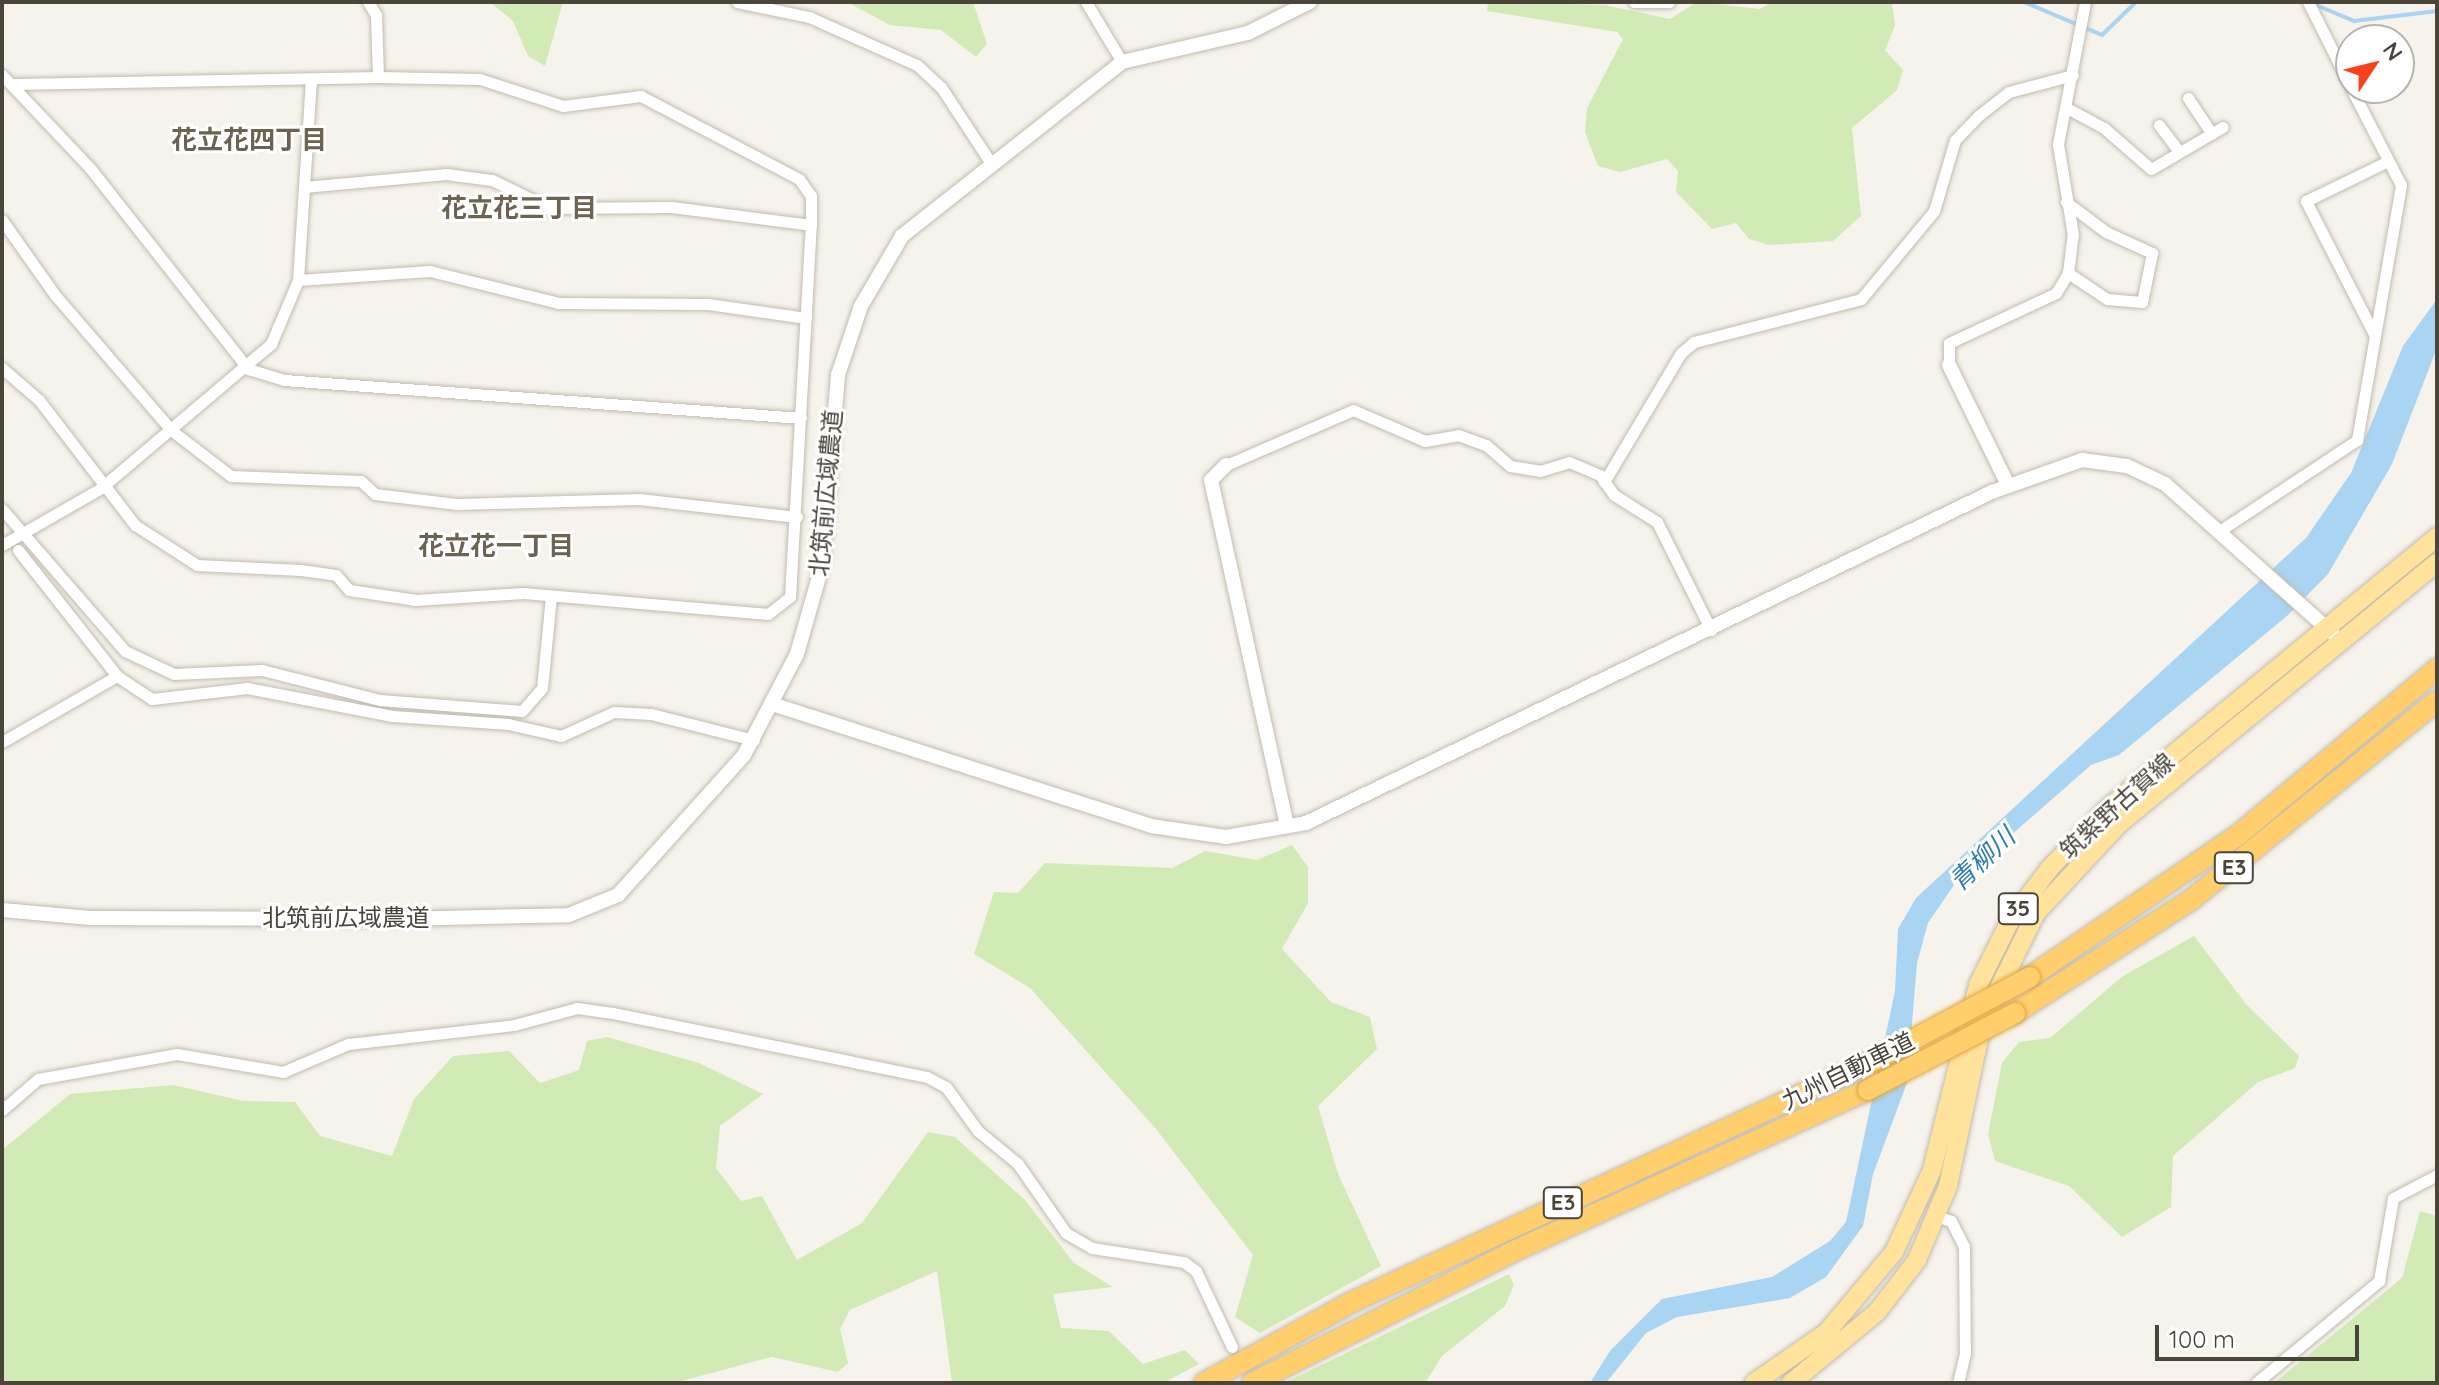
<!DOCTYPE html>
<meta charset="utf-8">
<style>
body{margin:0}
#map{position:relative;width:2439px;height:1385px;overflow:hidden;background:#f6f3ec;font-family:Quicksand,"Noto Sans JP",sans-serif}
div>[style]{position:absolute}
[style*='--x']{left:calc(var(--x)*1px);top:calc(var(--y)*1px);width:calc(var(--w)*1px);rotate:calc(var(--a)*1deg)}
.green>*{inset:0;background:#d2eab5}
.water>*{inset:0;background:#a9d4f2}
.stream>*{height:4px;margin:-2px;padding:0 2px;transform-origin:2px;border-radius:2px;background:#a9d4f2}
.roads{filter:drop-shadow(0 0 2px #c2bbae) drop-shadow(0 0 2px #c2bbae)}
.minor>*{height:11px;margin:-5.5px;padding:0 5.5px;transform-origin:5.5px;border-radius:5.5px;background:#fff}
.tertiary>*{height:14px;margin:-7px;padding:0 7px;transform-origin:7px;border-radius:7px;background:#fff}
.primary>*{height:18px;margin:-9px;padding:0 9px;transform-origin:9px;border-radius:9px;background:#ffe39c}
.motorway>*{height:20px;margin:-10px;padding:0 10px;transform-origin:10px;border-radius:10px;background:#ffcf6e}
.bridges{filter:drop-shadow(0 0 2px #e0a43c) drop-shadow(0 0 2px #e0a43c)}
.motorway-bridge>*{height:20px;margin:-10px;padding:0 10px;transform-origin:10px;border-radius:10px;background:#ffcf6e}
span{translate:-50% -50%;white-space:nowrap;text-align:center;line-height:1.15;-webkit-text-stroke:6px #fff;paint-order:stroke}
.shield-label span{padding:2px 6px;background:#fff;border:2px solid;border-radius:6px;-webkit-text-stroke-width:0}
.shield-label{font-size:22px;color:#4b4439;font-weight:700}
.street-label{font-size:24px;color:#4b4439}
.neighbourhood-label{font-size:26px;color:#6e6250;font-weight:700}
.water-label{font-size:26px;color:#2e7ab2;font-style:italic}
.frame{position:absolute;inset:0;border:4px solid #4b4439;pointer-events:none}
.north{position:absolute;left:2335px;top:24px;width:80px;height:80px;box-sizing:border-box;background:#fff;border:2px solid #b7b4b0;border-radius:50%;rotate:55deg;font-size:22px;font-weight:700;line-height:32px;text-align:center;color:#4b4439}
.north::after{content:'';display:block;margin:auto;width:28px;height:36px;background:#fc3f1d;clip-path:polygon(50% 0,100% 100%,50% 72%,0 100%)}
.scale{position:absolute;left:2155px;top:1325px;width:204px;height:36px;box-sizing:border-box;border:4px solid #4b4439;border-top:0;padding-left:10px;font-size:24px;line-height:28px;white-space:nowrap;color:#4b4439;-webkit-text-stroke:6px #fff;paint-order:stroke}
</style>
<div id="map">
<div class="green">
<div style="clip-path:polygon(490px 2px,563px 2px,545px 66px,528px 56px,513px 21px)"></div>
<div style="clip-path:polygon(847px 2px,973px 2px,987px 44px,976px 57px,941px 30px,890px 25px)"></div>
<div style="clip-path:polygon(1488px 2px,1605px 5px,1670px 19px,1697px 2px,1760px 9px,1772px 2px,1892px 4px,1895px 25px,1885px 50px,1903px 70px,1897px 90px,1852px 128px,1861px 216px,1833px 241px,1769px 245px,1749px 239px,1736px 223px,1712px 229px,1676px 192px,1678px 171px,1667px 159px,1620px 172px,1598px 166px,1585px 132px,1587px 108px,1623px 39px,1617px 32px,1487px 11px)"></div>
<div style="clip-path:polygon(1292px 845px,1308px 867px,1308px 903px,1282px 949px,1331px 1002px,1370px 1017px,1377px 1049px,1318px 1106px,1338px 1174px,1381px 1266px,1260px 1333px,1235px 1317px,1253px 1255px,1156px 1129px,1030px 988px,974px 954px,994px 892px,1018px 893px,1045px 863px,1172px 868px,1205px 851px,1257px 860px)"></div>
<div style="clip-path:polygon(2194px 936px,2246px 1004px,2299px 1056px,2295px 1068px,2258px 1082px,2173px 1156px,2171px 1207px,2122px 1237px,2069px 1186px,1995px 1161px,1988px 1134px,2002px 1063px,2019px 1042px,2050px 1038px,2123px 976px)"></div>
<div style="clip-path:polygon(607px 1037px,699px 1063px,763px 1094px,720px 1126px,716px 1168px,741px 1201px,762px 1196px,797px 1260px,862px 1223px,928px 1132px,955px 1137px,1025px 1200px,1074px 1263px,1113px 1287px,1053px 1294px,1061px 1328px,1109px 1331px,1143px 1364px,1185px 1350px,1199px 1364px,1163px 1383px,952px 1383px,937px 1271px,850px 1310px,840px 1329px,848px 1363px,838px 1372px,772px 1357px,674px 1383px,2px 1383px,2px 1150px,70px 1094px,173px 1085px,243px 1101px,295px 1102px,320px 1136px,392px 1156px,414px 1099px,453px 1056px,509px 1051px,540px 1083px,579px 1070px,587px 1041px)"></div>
<div style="clip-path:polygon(2420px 1211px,2437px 1216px,2437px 1383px,2274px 1383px,2402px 1278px)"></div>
<div style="clip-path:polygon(1509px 1274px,1514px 1285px,1505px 1306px,1442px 1356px,1425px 1383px,1284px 1383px)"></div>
</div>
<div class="water">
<div style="clip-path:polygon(2437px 299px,2437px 348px,2392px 464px,2328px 574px,2287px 616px,2119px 755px,2091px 765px,1954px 885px,1928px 923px,1917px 963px,1907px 1083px,1873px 1174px,1863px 1226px,1826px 1277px,1790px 1298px,1677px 1317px,1646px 1333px,1606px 1383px,1590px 1383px,1610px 1351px,1662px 1299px,1772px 1277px,1830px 1241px,1846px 1222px,1895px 991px,1898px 929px,1916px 898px,2306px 538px,2351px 473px,2403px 346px)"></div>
</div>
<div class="stream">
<div style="--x:2024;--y:2;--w:85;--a:22.9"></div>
<div style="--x:2102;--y:35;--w:47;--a:-44.1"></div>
<div style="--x:2311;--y:3;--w:47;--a:22.7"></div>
<div style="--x:2354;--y:21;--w:84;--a:-6.9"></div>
</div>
<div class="roads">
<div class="minor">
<div style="--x:368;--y:2;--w:15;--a:58"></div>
<div style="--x:376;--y:15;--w:62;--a:88.2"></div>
<div style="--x:737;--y:2;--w:74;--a:11.8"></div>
<div style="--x:809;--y:17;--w:118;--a:24"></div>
<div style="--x:917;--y:65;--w:33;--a:43"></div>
<div style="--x:941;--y:87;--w:91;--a:56.7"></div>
<div style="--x:1086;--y:2;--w:70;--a:59"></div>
<div style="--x:1634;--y:2;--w:35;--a:0"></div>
<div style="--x:2308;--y:2;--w:95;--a:63.2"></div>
<div style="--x:2;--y:75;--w:128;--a:46.6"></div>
<div style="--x:90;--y:168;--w:256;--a:51.8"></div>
<div style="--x:248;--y:369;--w:38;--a:17"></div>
<div style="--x:284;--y:380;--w:518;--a:4.2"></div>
<div style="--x:2188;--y:98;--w:43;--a:56.3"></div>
<div style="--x:2067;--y:108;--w:42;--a:28.4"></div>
<div style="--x:2104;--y:128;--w:62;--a:41.1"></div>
<div style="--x:2151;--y:169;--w:83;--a:-30.3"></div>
<div style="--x:2159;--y:125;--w:34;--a:53"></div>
<div style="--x:304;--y:187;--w:143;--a:-5.2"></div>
<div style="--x:446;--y:174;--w:46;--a:7.4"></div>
<div style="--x:492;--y:180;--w:64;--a:25.8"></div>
<div style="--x:550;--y:208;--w:121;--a:-0.5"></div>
<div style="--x:671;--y:207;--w:141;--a:7.3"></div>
<div style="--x:2066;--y:202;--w:50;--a:36.9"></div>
<div style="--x:2106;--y:232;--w:51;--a:24.5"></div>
<div style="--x:2152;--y:253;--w:50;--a:101.5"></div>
<div style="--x:2142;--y:302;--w:35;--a:-175"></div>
<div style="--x:2107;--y:299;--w:47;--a:-146.3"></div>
<div style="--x:2;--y:220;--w:92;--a:54.8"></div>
<div style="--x:55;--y:295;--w:178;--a:49.3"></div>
<div style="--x:171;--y:430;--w:76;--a:37.5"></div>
<div style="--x:231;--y:476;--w:130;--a:2.2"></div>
<div style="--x:361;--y:481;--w:19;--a:43"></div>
<div style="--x:375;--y:494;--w:83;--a:7"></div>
<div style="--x:457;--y:504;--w:182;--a:-1.6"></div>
<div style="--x:639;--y:499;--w:159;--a:6.5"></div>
<div style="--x:298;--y:280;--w:132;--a:-3.9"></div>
<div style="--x:430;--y:271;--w:132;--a:14"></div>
<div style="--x:558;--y:303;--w:150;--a:0.4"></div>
<div style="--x:708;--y:304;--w:99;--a:8.1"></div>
<div style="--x:2375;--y:336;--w:152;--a:-117.1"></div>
<div style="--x:2306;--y:201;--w:91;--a:-26"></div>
<div style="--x:1949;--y:365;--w:22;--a:-90"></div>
<div style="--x:1949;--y:343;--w:118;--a:-25"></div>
<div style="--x:2056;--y:293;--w:23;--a:-59"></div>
<div style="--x:2068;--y:273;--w:38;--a:-83"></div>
<div style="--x:2073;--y:235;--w:92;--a:-99.4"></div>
<div style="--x:2058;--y:144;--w:145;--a:-79.2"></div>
<div style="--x:2;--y:368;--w:49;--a:40.9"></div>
<div style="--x:39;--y:400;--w:158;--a:52.5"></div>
<div style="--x:135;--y:525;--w:74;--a:32.8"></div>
<div style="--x:197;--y:565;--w:104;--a:2.8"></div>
<div style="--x:301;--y:570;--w:35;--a:8"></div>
<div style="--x:336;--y:575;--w:20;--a:49"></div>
<div style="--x:349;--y:590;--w:68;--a:8.5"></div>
<div style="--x:416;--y:600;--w:107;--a:-3.7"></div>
<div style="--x:523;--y:593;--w:246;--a:4.9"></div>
<div style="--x:768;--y:614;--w:28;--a:-38"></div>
<div style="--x:790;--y:597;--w:373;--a:-86.8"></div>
<div style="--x:811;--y:225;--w:29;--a:-90"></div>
<div style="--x:811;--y:196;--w:21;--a:-125"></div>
<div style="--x:799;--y:179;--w:178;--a:-152.3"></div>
<div style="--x:641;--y:96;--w:79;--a:172.7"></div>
<div style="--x:563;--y:106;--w:87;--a:-162"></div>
<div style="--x:480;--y:79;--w:102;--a:-178.9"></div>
<div style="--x:378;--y:77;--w:363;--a:178.9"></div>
<div style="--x:1226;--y:465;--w:138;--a:-23.4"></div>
<div style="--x:1353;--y:410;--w:78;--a:23.3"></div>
<div style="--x:1425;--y:441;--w:34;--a:-10"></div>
<div style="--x:1458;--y:435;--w:30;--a:20"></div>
<div style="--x:1486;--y:445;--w:32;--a:41"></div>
<div style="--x:1510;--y:466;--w:30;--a:9"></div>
<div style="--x:1540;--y:471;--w:30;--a:-17"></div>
<div style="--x:1569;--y:462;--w:34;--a:23"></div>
<div style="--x:1600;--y:475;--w:24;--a:55"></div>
<div style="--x:1614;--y:495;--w:51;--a:32.1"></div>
<div style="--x:1657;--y:522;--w:121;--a:63.4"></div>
<div style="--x:1604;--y:482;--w:150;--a:-59.2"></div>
<div style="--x:1681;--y:353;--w:17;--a:-40"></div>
<div style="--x:1694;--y:342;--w:172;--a:-14.4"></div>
<div style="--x:1861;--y:299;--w:114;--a:-50.3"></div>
<div style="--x:1934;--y:211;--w:74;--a:-73.5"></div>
<div style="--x:1955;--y:140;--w:33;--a:-46"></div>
<div style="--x:1978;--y:116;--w:39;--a:-38"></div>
<div style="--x:2009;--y:92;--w:66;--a:-14.9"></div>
<div style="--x:2;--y:509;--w:188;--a:49.1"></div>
<div style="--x:125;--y:651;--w:54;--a:25.1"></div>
<div style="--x:174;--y:674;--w:88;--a:-2.6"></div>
<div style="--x:262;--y:670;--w:122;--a:14.3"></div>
<div style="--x:380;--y:700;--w:142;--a:4.4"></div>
<div style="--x:522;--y:711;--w:30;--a:-49"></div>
<div style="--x:542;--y:688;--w:92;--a:-84.4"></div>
<div style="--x:2221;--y:530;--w:163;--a:-33.5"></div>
<div style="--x:2357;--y:440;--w:259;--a:-80.2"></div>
<div style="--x:2401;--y:185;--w:109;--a:-117.3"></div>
<div style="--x:2;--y:545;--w:114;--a:-29.9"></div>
<div style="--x:101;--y:488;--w:223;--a:-40.3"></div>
<div style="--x:271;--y:344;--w:69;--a:-67.1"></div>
<div style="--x:298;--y:280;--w:202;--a:-86.3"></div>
<div style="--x:18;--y:550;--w:160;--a:51.8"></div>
<div style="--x:117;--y:676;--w:42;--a:33.3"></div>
<div style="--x:152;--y:699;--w:96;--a:-6.6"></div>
<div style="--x:247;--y:688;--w:148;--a:10.9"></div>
<div style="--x:392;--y:716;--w:116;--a:3.9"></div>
<div style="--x:508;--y:724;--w:54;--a:12.8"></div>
<div style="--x:561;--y:736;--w:58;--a:-24.4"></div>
<div style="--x:614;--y:712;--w:37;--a:3"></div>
<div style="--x:651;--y:714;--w:106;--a:14.2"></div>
<div style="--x:2;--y:742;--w:133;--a:-29.9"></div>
<div style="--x:2;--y:1110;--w:48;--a:-40.7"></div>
<div style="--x:38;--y:1079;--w:141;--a:-10.2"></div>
<div style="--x:177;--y:1054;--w:108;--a:9.6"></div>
<div style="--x:283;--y:1072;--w:71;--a:-23.3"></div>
<div style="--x:348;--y:1044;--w:167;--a:-6.5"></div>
<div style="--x:514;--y:1025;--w:65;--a:-15.1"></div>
<div style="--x:577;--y:1008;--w:36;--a:8"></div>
<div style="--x:613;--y:1013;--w:320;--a:11.5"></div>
<div style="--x:927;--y:1077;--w:21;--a:28"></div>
<div style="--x:946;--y:1087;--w:54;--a:54"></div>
<div style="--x:978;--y:1131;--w:52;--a:39.5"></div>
<div style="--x:1018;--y:1164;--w:84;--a:55.2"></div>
<div style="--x:1066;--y:1233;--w:30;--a:30"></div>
<div style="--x:1092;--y:1248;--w:93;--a:8.7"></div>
<div style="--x:1184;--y:1262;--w:15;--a:37"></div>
<div style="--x:1196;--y:1271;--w:84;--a:64.7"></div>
<div style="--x:1936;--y:1216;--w:16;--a:18"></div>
<div style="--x:1951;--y:1221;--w:28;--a:63"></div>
<div style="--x:1964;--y:1246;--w:107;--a:89.5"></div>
<div style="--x:1965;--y:1353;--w:31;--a:103"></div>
<div style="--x:2256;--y:1383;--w:160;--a:-39.7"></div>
<div style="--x:2379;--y:1281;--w:84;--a:-80.4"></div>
<div style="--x:2393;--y:1198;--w:50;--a:-27.6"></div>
</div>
<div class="tertiary">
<div style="--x:1949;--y:365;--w:134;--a:63.8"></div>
<div style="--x:1226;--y:465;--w:21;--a:135"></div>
<div style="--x:1211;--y:480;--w:354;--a:77.6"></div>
<div style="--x:772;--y:704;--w:398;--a:17.8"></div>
<div style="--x:1151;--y:826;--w:76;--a:8.3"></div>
<div style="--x:1226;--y:837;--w:81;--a:-9.9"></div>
<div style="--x:1306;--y:823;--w:762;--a:-25.76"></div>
<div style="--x:1992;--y:492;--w:96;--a:-19.6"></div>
<div style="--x:2082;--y:460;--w:45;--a:7.6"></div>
<div style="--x:2127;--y:466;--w:42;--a:25.3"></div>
<div style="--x:2165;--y:484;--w:224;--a:41.7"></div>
<div style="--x:2;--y:910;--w:89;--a:5.1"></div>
<div style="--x:91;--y:918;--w:308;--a:0.2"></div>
<div style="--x:399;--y:919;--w:170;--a:-1.3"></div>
<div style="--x:569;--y:915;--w:53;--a:-22.2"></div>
<div style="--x:618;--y:895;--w:188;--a:-48"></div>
<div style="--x:744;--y:755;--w:114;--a:-62.3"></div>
<div style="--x:797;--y:654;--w:91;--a:-74.1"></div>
<div style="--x:822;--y:566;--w:192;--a:-85.2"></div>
<div style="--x:838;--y:375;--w:73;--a:-71.6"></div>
<div style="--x:861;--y:306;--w:81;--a:-59.6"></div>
<div style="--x:902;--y:236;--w:280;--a:-38.3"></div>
<div style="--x:1122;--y:62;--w:129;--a:-13"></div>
<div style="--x:1248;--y:33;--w:69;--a:-26.6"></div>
</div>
<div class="primary">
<div style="--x:1754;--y:1383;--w:89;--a:-34.9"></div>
<div style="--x:1827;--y:1332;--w:104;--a:-50.1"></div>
<div style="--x:1894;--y:1252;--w:90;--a:-65.1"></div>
<div style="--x:1932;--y:1170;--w:191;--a:-76"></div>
<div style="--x:1978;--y:985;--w:72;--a:-63.4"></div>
<div style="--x:2010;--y:921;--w:66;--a:-53"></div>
<div style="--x:2050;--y:868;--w:82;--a:-46"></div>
<div style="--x:2107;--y:809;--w:428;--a:-39.5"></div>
<div style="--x:1791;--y:1383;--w:112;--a:-39.5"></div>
<div style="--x:1877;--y:1312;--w:66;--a:-52.4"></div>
<div style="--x:1917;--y:1260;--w:80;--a:-67.3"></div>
<div style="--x:1948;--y:1186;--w:170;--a:-78.1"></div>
<div style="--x:1983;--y:1020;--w:119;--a:-63.6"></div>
<div style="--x:2036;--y:913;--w:123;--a:-47"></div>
<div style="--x:2120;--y:823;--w:410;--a:-39.4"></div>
</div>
<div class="motorway">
<div style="--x:2030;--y:977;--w:250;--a:-34.3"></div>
<div style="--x:2237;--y:836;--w:261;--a:-39.9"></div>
<div style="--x:2015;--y:1013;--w:209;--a:-32.7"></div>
<div style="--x:2191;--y:900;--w:316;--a:-39"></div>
<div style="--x:1204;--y:1383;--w:171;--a:-28.7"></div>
<div style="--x:1354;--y:1301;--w:572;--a:-24.82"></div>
<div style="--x:1252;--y:1383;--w:289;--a:-26.7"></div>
<div style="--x:1510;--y:1253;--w:393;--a:-24.5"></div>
</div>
</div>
<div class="bridges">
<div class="motorway-bridge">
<div style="--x:1873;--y:1061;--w:178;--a:-28.1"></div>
<div style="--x:1868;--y:1090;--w:166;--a:-27.6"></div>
</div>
</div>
<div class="shield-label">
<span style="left:2234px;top:868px">E3</span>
<span style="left:2018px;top:909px">35</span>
<span style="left:1563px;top:1203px">E3</span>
</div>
<div class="street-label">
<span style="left:826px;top:493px;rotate:-85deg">北筑前広域農道</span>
<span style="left:2117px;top:806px;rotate:-42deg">筑紫野古賀線</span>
<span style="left:346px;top:918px">北筑前広域農道</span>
<span style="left:1848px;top:1071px;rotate:-26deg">九州自動車道</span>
</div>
<div class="neighbourhood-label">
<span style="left:249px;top:140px">花立花四丁目</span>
<span style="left:519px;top:208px">花立花三丁目</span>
<span style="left:496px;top:546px">花立花一丁目</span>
</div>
<div class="water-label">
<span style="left:1982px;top:859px;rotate:-43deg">青柳川</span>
</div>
<div class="frame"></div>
<div class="north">N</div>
<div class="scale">100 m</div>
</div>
